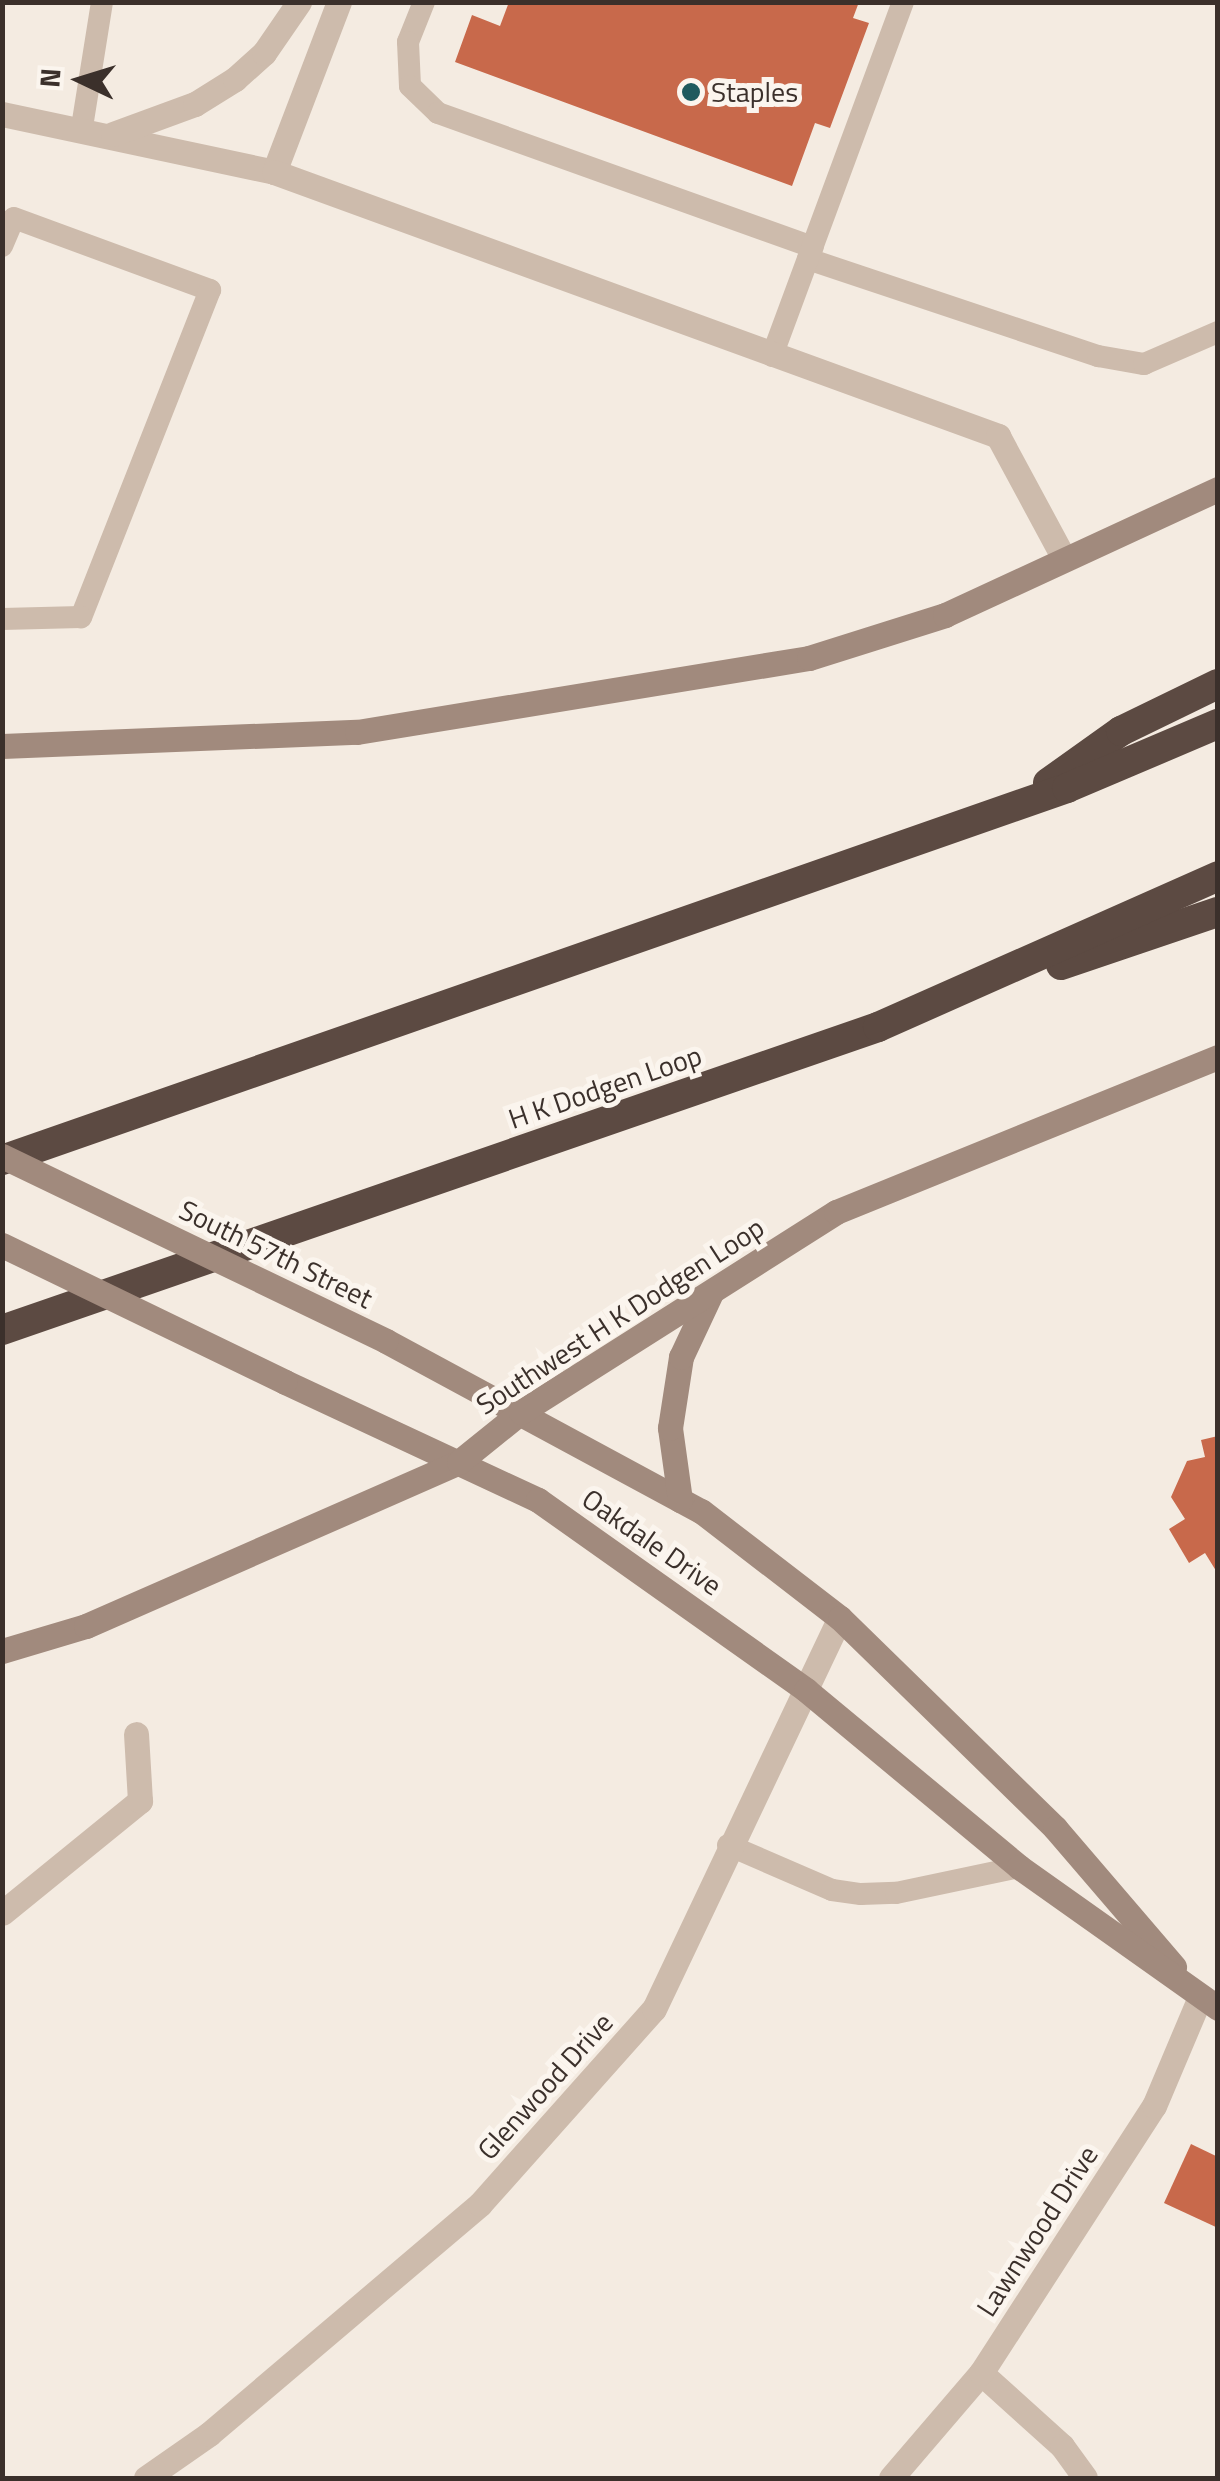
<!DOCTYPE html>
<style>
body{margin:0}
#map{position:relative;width:1220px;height:2481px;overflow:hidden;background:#f4ebe1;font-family:"Titillium Web",sans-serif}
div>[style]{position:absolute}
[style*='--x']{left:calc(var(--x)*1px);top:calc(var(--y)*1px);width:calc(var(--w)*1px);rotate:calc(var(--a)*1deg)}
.building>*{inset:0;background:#c8694b}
.lane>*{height:22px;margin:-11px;padding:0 11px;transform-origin:11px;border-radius:11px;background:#cdbbac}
.street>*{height:25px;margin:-12.5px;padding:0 12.5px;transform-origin:12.5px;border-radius:12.5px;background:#cdbbac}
.secondary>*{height:25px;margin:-12.5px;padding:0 12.5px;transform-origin:12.5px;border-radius:12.5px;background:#a18a7d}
.highway>*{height:30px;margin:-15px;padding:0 15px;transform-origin:15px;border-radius:15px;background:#5c4a42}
.secondary-bridge>*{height:25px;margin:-12.5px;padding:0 12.5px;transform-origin:12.5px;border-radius:12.5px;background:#a18a7d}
.dots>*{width:28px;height:28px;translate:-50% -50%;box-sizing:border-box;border:5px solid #fbf5ee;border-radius:50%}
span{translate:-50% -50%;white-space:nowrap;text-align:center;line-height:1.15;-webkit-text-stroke:10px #fbf5ee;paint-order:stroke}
.poi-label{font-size:28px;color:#3b302b}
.left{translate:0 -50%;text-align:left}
.street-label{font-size:28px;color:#3b302b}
.frame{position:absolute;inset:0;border:5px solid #3b302b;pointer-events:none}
.north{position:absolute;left:30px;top:30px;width:100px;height:100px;-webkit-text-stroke:8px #fbf5ee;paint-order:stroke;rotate:274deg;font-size:28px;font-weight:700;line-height:40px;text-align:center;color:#3b302b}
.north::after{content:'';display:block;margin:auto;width:35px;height:45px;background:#3b302b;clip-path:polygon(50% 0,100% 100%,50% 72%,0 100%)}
</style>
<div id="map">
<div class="building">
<div style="clip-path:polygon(509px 2px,859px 2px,853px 18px,869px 23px,830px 128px,815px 123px,792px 186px,455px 62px,472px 15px,500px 26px)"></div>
<div style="clip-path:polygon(1218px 1436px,1218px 1574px,1205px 1553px,1189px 1563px,1169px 1529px,1185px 1519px,1171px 1497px,1187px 1461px,1205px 1457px,1201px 1440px)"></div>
<div style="clip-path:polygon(1191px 2144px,1218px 2157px,1218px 2228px,1164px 2203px)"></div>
</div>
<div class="lane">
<div style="--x:424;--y:2;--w:43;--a:111.8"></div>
<div style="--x:408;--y:42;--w:44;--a:87.4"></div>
<div style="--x:410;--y:86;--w:39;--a:44"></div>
<div style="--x:438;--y:113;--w:398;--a:19.7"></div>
<div style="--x:82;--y:127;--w:127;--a:-80.9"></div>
<div style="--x:2;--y:246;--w:30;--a:-67"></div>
<div style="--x:14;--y:218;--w:209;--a:20.2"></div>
<div style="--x:210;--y:290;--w:352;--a:111.5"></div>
<div style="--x:81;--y:617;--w:79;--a:178.5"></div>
<div style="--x:808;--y:259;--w:306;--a:18.5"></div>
<div style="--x:1098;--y:356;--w:47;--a:9.9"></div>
<div style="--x:1144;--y:364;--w:81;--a:-23.4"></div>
<div style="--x:772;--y:356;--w:377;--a:-69.7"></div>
<div style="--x:728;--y:1845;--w:113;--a:23.4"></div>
<div style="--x:832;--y:1890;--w:29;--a:8"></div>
<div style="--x:861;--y:1894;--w:35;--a:-2"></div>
<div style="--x:896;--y:1893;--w:126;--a:-11.9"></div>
</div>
<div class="street">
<div style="--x:2;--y:114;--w:278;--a:12"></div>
<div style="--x:274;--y:172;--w:182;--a:-69.1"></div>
<div style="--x:113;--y:134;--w:87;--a:-20.1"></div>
<div style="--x:195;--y:104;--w:47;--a:-32"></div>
<div style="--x:235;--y:79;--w:39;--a:-42"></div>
<div style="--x:264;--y:53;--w:62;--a:-55.5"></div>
<div style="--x:274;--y:172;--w:771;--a:20.03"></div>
<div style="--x:998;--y:436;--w:135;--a:61.7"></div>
<div style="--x:2;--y:1913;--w:178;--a:-39.1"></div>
<div style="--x:140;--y:1801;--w:67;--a:-93.4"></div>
<div style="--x:981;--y:2373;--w:109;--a:42"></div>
<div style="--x:1062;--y:2446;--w:39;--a:54"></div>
<div style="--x:146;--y:2478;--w:77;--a:-34.9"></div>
<div style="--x:209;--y:2434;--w:355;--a:-40.3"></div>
<div style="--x:480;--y:2204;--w:261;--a:-48.3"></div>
<div style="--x:654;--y:2009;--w:433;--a:-64.6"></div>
<div style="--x:891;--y:2478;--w:138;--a:-49.4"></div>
<div style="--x:981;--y:2373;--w:318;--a:-57.1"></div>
<div style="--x:1154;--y:2106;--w:118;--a:-67.1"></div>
</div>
<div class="secondary">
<div style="--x:2;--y:746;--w:355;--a:-2.3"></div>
<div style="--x:357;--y:732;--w:458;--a:-9.3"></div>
<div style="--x:809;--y:658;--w:143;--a:-17.5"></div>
<div style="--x:945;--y:615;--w:301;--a:-24.8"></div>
<div style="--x:386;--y:1341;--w:358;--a:28.4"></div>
<div style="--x:701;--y:1511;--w:175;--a:37.6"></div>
<div style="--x:840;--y:1618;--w:301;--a:44.3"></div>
<div style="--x:1055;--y:1828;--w:183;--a:49.4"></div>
<div style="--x:285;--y:1382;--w:279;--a:25"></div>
<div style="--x:538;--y:1500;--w:329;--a:35.3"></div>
<div style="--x:806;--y:1690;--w:277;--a:39.7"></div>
<div style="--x:1019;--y:1867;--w:244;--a:35.3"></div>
<div style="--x:680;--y:1500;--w:73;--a:-97.9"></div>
<div style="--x:670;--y:1428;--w:72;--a:-81.2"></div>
<div style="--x:681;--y:1357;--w:71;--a:-64.9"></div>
<div style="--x:2;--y:1651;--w:88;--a:-16.6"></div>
<div style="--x:86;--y:1626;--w:407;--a:-23.7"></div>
<div style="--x:459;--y:1462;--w:80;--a:-38.9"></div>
<div style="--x:521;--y:1412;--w:373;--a:-32.4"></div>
<div style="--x:836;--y:1212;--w:412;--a:-22.1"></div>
</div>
<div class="highway">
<div style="--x:1048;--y:783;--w:90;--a:-35.5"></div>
<div style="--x:1121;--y:731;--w:108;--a:-25.9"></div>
<div style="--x:1061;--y:965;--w:166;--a:-18.7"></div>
<div style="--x:2;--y:1160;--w:1128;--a:-19.25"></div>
<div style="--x:1067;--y:788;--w:164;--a:-23"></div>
<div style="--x:2;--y:1330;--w:927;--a:-19.08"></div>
<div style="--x:878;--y:1027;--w:372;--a:-23.9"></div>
</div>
<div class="secondary-bridge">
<div style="--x:2;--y:1156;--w:426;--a:25.7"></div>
<div style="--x:2;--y:1245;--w:314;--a:25.8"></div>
</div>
<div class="dots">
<div style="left:691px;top:92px;background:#1f5a5e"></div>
</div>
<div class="poi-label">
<span class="left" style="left:711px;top:92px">Staples</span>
</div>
<div class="street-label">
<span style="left:605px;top:1087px;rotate:-19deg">H K Dodgen Loop</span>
<span style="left:276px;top:1254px;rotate:26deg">South 57th Street</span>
<span style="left:620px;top:1316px;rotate:-33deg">Southwest H K Dodgen Loop</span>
<span style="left:652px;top:1542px;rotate:35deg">Oakdale Drive</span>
<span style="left:545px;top:2086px;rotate:-48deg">Glenwood Drive</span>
<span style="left:1037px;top:2231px;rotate:-57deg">Lawnwood Drive</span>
</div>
<div class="frame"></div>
<div class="north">N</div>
</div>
